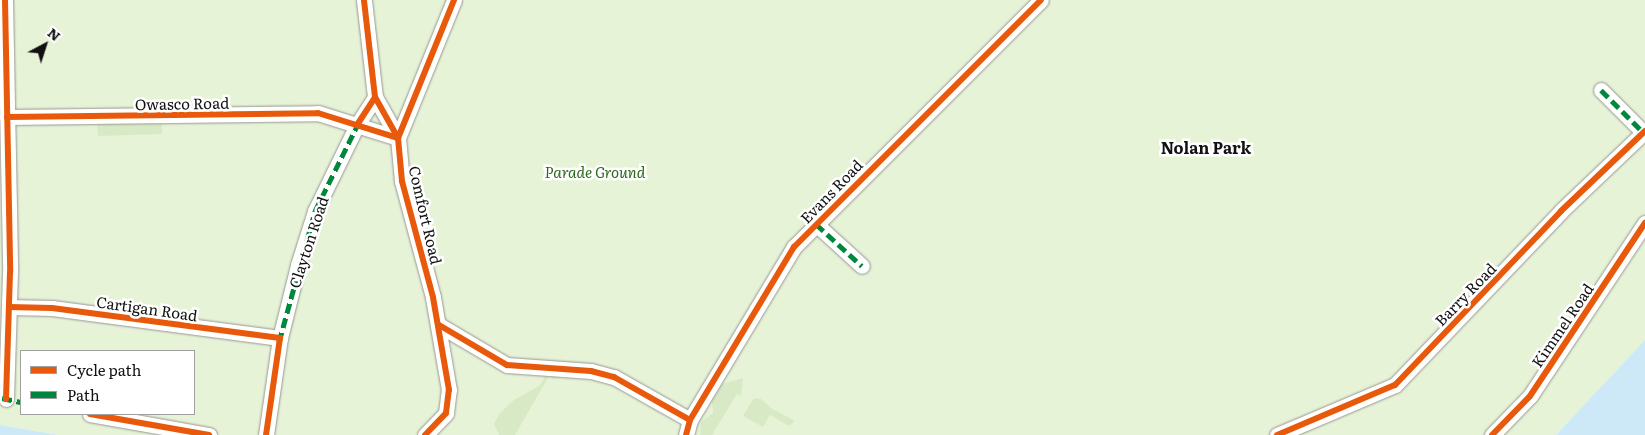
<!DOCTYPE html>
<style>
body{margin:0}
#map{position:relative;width:1645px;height:435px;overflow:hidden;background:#fdfcf7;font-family:Literata,serif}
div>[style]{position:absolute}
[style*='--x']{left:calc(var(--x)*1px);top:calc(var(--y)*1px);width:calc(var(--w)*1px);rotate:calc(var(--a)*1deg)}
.green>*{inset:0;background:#e7f3d7}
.forest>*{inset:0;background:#d8eac5}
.water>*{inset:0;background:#cde8f7}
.roads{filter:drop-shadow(0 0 1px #979795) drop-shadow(0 0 1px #979795)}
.street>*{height:15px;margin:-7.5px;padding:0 7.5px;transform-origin:7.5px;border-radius:7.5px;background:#fffffe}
.quiet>*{height:5px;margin-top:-2.5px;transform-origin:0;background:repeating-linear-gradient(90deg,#00873e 0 10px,transparent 0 15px)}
.cycleway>*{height:6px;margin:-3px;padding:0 3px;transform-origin:3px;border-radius:3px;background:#e8590c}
span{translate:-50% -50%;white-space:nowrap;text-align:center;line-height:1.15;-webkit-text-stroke:5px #fff;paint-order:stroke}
.street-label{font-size:15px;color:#111}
.park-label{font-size:15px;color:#2f6b1f;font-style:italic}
.neighbourhood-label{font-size:16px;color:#111;font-weight:700}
.legend{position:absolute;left:20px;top:350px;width:175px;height:65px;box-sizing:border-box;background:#fff;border:1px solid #a0a0a0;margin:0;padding:6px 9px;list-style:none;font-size:15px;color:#111}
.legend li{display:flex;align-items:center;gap:10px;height:25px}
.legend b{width:25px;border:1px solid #a0a0a0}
.north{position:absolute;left:20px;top:20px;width:50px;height:50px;-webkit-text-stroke:4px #fff;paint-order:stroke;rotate:40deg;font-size:14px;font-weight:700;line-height:20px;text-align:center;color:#111}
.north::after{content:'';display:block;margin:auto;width:18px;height:22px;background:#111;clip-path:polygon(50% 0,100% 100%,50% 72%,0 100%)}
</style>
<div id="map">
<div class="green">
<div style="clip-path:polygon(evenodd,0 0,1645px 0,1645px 340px,1556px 435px,59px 435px,0 425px,0 0,21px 351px,194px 351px,194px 414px,21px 414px,21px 351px)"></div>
</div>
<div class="forest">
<div style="clip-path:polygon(97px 123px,162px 124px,162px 134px,98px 136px)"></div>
<div style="clip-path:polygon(547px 374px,557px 375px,555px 379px,549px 376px,515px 435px,499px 435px,494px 424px,499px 414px,514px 400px,539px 386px)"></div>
<div style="clip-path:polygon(743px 378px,741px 396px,737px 394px,712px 435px,700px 435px,701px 422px,713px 413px,712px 401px,722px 384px)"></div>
<div style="clip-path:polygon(754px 398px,761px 399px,771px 408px,795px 421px,789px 426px,770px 415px,763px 427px,743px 416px)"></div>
</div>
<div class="water">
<div style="clip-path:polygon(1645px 340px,1645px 435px,1556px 435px,1598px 390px)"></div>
<div style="clip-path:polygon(0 425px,59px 435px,0 435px)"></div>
</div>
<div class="roads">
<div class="street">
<div style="--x:5;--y:0;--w:272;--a:88.9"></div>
<div style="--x:10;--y:272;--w:127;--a:91.8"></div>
<div style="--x:1601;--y:90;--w:61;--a:45"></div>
<div style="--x:7;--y:117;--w:311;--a:-0.7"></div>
<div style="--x:318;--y:113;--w:84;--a:17.4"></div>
<div style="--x:398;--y:138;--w:47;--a:-119.3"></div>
<div style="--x:816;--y:224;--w:62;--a:42.4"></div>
<div style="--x:9;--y:307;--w:43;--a:1.3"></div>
<div style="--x:52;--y:308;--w:230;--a:7.5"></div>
<div style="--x:439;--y:325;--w:79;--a:30.5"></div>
<div style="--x:507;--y:365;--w:84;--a:4.1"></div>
<div style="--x:591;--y:371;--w:24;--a:15"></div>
<div style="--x:614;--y:377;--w:87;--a:29.5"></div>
<div style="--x:90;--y:414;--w:121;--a:10"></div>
<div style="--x:266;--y:435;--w:98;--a:-81.8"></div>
<div style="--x:280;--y:338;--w:75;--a:-76.1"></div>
<div style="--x:298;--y:265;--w:57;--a:-72.5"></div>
<div style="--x:315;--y:211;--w:96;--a:-64"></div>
<div style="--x:357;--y:125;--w:33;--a:-57"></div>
<div style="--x:375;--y:97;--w:98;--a:-96.5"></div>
<div style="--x:425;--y:435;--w:30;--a:-46"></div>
<div style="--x:446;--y:413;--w:23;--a:-83"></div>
<div style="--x:449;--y:390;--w:94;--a:-99.8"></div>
<div style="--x:433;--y:297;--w:120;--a:-105"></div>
<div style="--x:402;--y:181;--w:43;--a:-95.3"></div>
<div style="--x:398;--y:138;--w:149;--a:-67.9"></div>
<div style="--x:686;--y:435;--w:16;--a:-75"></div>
<div style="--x:690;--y:420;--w:202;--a:-59"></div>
<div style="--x:794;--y:247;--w:349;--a:-45"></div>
<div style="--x:1277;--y:435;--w:128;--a:-23"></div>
<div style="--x:1395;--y:385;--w:240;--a:-46.3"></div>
<div style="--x:1561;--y:211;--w:116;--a:-43.6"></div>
<div style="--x:1492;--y:435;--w:54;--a:-45.7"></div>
<div style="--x:1530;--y:396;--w:208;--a:-56.4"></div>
</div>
</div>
<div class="quiet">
<div style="--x:1601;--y:90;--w:61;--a:45"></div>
<div style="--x:816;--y:224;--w:62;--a:42.4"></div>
<div style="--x:279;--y:342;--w:136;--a:-74.6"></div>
<div style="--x:315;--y:211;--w:99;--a:-63.7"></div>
<div style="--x:2;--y:398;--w:19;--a:12"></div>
</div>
<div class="cycleway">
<div style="--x:5;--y:0;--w:272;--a:88.9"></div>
<div style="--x:10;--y:272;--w:127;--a:91.8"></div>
<div style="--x:7;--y:117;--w:311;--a:-0.7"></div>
<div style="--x:318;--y:113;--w:84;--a:17.4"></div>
<div style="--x:398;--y:138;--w:47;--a:-119.3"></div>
<div style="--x:357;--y:125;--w:33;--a:-57"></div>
<div style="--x:375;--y:97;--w:98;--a:-96.5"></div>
<div style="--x:9;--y:307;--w:43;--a:1.3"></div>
<div style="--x:52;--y:308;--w:230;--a:7.5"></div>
<div style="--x:280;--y:338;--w:98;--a:98.2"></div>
<div style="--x:439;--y:325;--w:79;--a:30.5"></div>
<div style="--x:507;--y:365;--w:84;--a:4.1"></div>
<div style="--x:591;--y:371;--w:24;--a:15"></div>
<div style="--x:614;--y:377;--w:87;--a:29.5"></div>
<div style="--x:90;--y:414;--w:121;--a:10"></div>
<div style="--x:425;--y:435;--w:30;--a:-46"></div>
<div style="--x:446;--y:413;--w:23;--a:-83"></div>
<div style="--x:449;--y:390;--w:94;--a:-99.8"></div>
<div style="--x:433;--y:297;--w:120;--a:-105"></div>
<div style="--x:402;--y:181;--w:43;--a:-95.3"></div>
<div style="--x:398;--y:138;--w:149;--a:-67.9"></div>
<div style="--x:686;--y:435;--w:16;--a:-75"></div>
<div style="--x:690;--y:420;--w:202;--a:-59"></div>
<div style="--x:794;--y:247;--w:349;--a:-45"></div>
<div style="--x:1277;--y:435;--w:128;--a:-23"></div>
<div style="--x:1395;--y:385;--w:240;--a:-46.3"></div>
<div style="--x:1561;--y:211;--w:116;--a:-43.6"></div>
<div style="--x:1492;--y:435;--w:54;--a:-45.7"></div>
<div style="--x:1530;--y:396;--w:208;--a:-56.4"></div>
</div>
<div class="street-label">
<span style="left:182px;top:103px;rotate:-1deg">Owasco Road</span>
<span style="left:831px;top:191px;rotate:-46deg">Evans Road</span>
<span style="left:426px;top:215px;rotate:77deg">Comfort Road</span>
<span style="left:308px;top:242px;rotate:-72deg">Clayton Road</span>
<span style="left:1465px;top:294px;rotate:-46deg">Barry Road</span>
<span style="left:147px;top:308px;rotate:8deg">Cartigan Road</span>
<span style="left:1562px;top:325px;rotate:-56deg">Kimmel Road</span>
</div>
<div class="park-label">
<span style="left:595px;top:172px">Parade Ground</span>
</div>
<div class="neighbourhood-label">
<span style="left:1206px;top:147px">Nolan Park</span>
</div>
<ul class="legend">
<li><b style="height:6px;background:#e8590c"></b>Cycle path</li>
<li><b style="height:6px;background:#00873e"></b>Path</li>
</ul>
<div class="north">N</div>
</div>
